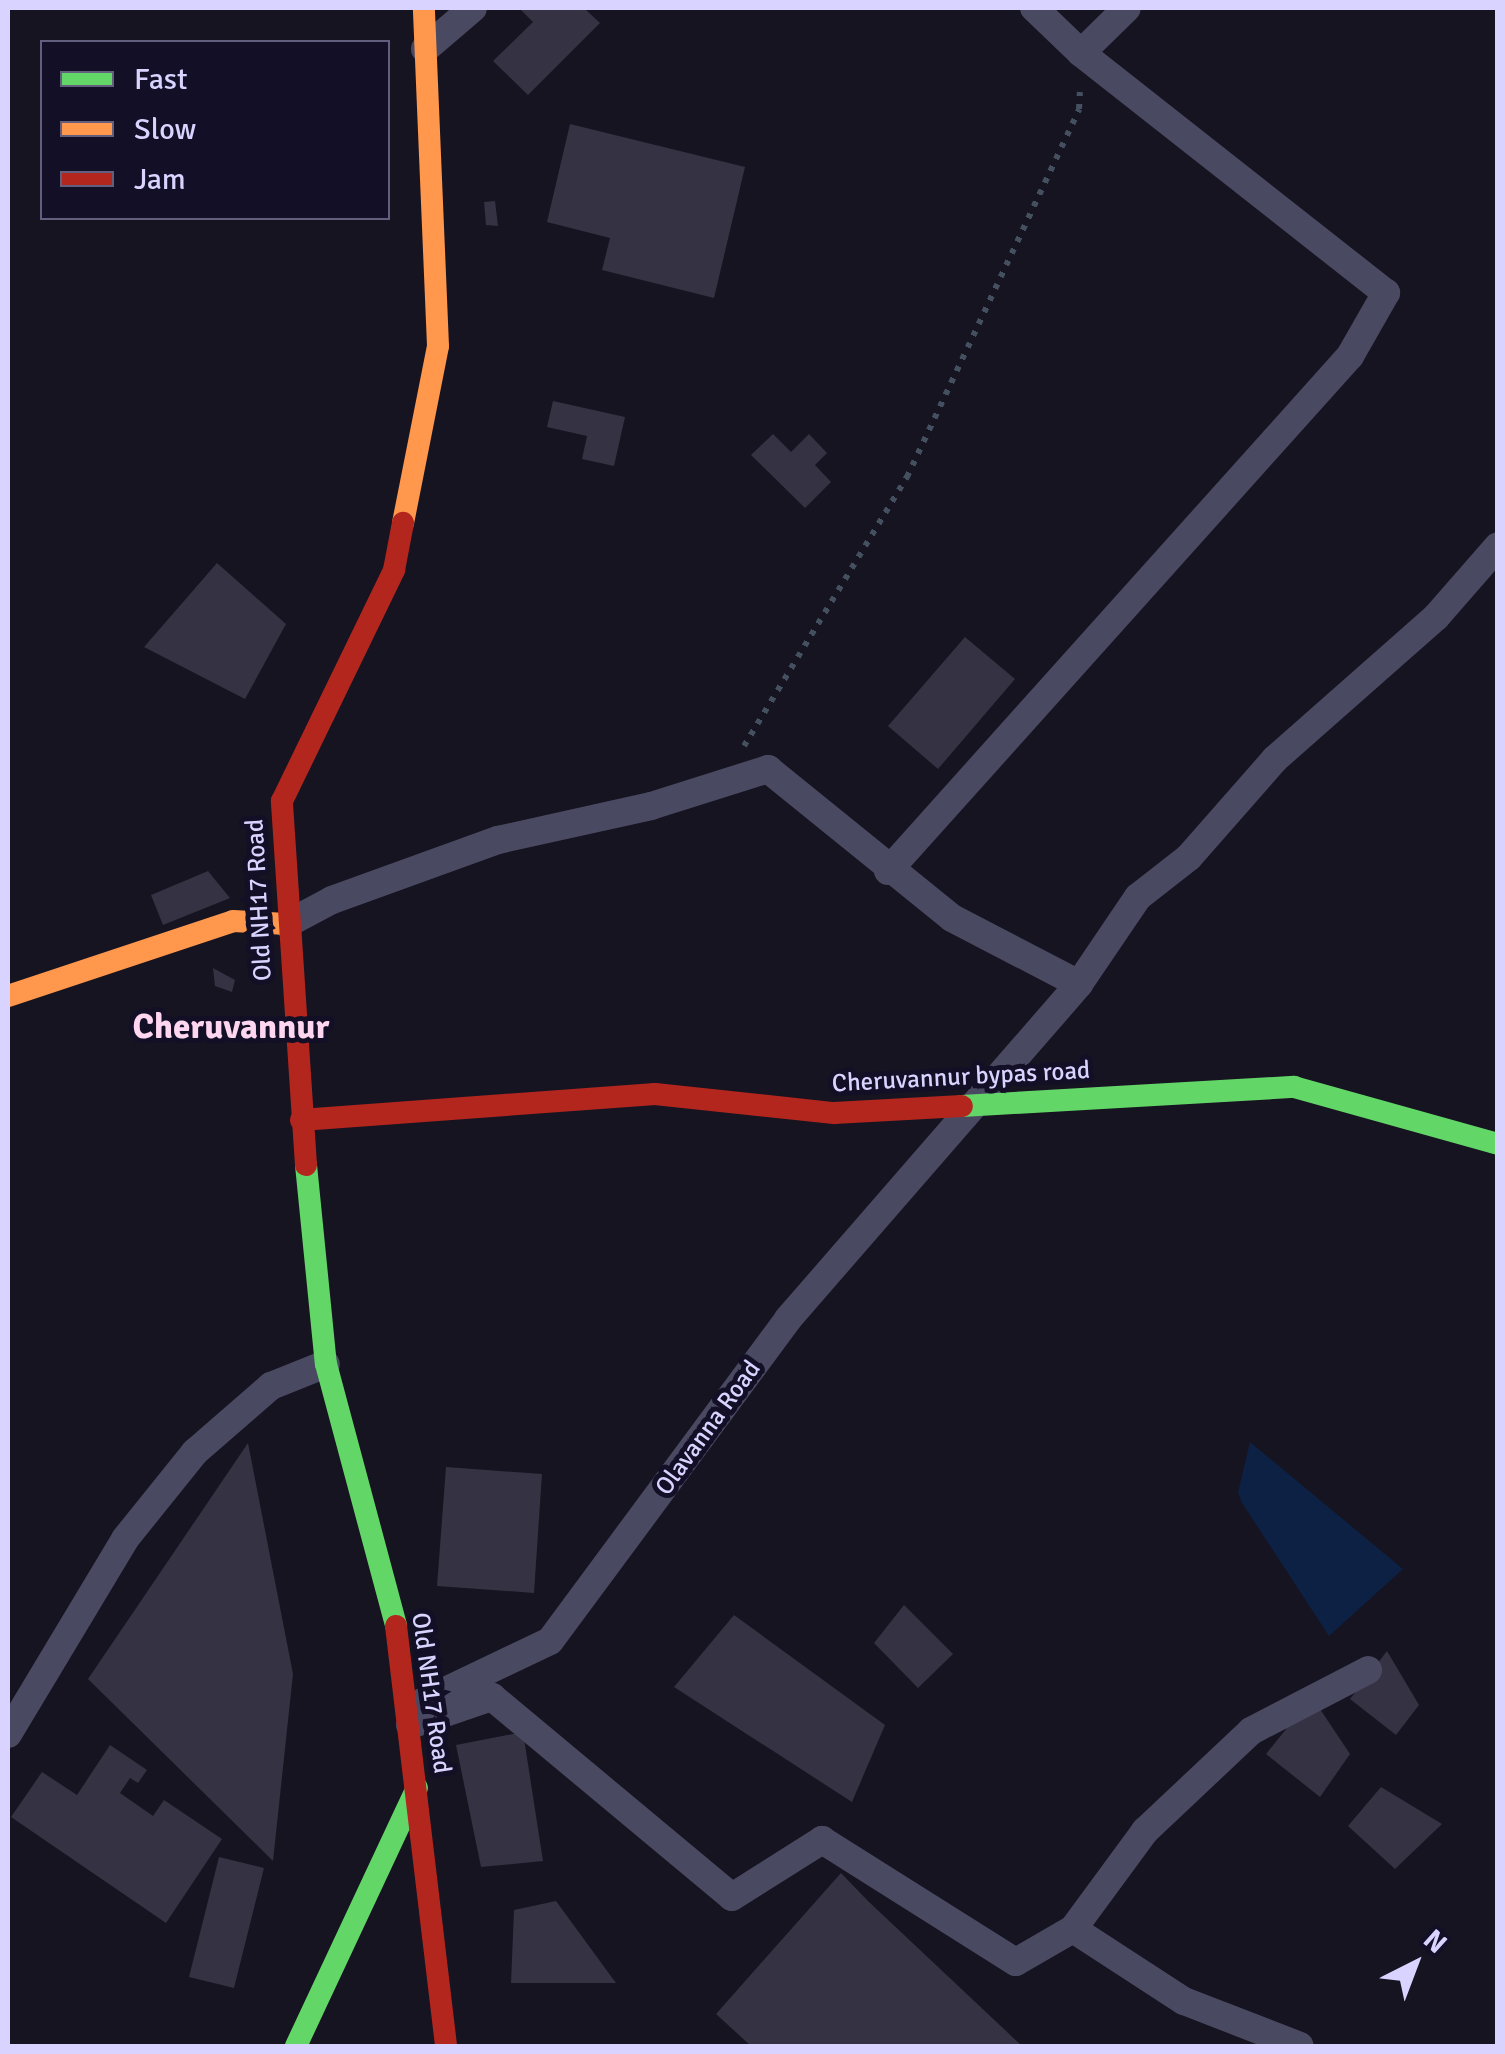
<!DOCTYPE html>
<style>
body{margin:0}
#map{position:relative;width:1505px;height:2054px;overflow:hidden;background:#161421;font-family:Signika,sans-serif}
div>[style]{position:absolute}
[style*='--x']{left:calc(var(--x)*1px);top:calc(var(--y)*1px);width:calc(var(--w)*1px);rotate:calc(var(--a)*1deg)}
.water>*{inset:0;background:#0d2144}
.building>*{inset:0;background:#343243}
.path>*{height:6px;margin-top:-3px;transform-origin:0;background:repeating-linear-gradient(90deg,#44505f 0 5px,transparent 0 13px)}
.street>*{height:28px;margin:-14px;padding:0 14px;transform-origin:14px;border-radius:14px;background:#4a4962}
.fast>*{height:22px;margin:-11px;padding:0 11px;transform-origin:11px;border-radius:11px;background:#63d668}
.slow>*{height:22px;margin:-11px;padding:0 11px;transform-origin:11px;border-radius:11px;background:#ff974d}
.jam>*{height:22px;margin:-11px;padding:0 11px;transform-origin:11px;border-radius:11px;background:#b3261e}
span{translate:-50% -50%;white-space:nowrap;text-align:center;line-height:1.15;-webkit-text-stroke:10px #130f26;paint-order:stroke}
.street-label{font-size:25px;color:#d9d4ff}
.district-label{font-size:35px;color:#ffd6f0;font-weight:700}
.frame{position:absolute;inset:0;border:10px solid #d9d4ff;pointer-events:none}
.legend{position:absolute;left:40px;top:40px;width:350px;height:180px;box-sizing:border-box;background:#130f26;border:2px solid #625e7d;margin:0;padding:12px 18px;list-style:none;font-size:30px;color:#d9d4ff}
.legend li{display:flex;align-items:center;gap:20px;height:50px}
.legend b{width:50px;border:2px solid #625e7d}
.north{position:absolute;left:1365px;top:1914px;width:100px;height:100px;-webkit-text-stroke:8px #130f26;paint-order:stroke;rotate:42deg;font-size:28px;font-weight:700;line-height:40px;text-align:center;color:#d9d4ff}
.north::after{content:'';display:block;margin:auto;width:35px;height:45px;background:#d9d4ff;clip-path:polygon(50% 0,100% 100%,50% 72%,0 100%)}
</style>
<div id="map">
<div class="water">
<div style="clip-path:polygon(1250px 1442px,1403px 1569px,1329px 1636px,1242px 1503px,1238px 1492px)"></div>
</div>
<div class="building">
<div style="clip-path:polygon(519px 8px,584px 8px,600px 23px,528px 95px,493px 61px,533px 22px)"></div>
<div style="clip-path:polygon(570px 124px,745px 167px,714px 298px,602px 270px,610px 238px,547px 222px)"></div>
<div style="clip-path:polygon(495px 201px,498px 226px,486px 225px,484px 202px)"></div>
<div style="clip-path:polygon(553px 401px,625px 417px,614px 466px,582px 459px,587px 436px,547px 427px)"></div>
<div style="clip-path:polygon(773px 434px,791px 452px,809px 434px,827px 453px,815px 465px,831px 482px,805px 508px,751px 455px)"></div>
<div style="clip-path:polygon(217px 563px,286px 624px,245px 699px,144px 647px)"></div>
<div style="clip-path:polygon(965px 637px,1015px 679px,938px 769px,888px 726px)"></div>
<div style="clip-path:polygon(208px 871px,230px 898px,163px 925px,151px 895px)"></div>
<div style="clip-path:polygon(213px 968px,235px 980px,232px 992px,215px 986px)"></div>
<div style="clip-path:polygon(248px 1443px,293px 1674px,273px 1861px,88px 1679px)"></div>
<div style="clip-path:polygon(446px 1467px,542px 1474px,534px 1593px,437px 1586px)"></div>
<div style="clip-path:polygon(904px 1605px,953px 1654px,918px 1688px,874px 1643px)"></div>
<div style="clip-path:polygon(734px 1615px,885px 1725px,852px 1802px,674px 1687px)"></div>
<div style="clip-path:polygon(1387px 1651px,1419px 1705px,1396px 1735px,1350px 1699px)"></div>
<div style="clip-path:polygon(1312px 1697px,1350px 1754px,1320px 1797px,1266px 1754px)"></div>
<div style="clip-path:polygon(523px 1732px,543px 1861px,481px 1867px,456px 1745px)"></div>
<div style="clip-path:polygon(110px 1745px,147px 1770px,138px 1783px,130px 1778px,120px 1793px,153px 1816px,164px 1800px,222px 1839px,166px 1923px,11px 1817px,42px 1772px,77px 1795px)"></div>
<div style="clip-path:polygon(1381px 1787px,1442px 1824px,1395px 1869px,1348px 1826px)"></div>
<div style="clip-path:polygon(219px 1857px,264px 1868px,234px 1988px,189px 1977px)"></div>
<div style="clip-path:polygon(841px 1873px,868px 1901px,1022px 2046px,751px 2046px,716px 2014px)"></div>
<div style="clip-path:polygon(556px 1901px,616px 1983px,511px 1983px,514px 1910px)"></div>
</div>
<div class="path">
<div style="--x:744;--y:746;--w:315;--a:-58.8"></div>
<div style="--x:907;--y:477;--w:406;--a:-64.9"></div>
<div style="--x:1079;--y:109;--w:17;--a:-87"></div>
</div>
<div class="street">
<div style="--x:425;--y:49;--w:63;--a:-40.5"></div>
<div style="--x:1081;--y:53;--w:64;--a:-44.4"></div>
<div style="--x:888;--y:871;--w:692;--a:-48.11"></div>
<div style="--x:1350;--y:356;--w:73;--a:-60.3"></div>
<div style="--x:1386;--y:293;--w:388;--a:-141.8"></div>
<div style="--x:1081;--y:53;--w:65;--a:-136.2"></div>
<div style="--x:287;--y:924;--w:51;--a:-28.1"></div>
<div style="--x:332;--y:900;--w:177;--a:-19.9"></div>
<div style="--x:498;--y:840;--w:157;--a:-12.5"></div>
<div style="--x:651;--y:806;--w:123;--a:-17.5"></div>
<div style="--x:768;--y:769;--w:237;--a:39"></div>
<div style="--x:952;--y:918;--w:143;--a:27.5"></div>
<div style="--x:1079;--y:984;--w:105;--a:-55.9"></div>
<div style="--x:1138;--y:897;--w:65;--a:-38.1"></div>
<div style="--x:1189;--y:857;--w:130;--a:-48.7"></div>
<div style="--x:1275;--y:759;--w:215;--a:-41.4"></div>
<div style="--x:1436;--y:617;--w:94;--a:-48.9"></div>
<div style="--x:410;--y:1708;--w:155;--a:-25.6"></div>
<div style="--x:550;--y:1641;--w:400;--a:-53.5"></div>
<div style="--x:788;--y:1319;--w:444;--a:-49"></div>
<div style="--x:410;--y:1725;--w:87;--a:-18.9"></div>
<div style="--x:492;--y:1697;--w:312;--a:39.8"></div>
<div style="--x:732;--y:1897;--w:107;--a:-32.3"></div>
<div style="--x:822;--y:1840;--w:229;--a:32.2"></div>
<div style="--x:1016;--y:1962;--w:66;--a:-30.1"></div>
<div style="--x:1073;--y:1929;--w:122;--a:-53.7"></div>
<div style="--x:1145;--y:1831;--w:146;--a:-43.3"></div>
<div style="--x:1251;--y:1731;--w:132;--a:-27.5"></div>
<div style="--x:8;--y:1734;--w:227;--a:-59"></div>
<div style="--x:125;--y:1539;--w:112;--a:-51.2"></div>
<div style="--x:195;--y:1452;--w:101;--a:-41"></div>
<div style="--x:271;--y:1386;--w:59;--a:-21.8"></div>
<div style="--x:1073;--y:1929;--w:132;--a:33"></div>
<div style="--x:1184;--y:2001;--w:124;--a:21.2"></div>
</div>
<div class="fast">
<div style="--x:962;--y:1106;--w:333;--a:-3.3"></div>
<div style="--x:1294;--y:1087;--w:212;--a:15.6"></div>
<div style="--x:306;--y:1165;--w:200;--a:84.3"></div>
<div style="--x:326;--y:1364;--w:271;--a:75"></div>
<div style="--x:296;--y:2046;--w:285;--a:-64.9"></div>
</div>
<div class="slow">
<div style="--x:403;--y:523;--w:180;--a:-78.8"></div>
<div style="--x:438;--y:346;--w:338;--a:-92.4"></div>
<div style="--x:8;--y:996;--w:237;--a:-18.4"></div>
<div style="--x:233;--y:921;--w:54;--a:3.2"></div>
</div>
<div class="jam">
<div style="--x:301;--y:1120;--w:355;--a:-4.2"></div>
<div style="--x:655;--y:1094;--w:180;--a:6.1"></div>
<div style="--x:834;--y:1113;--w:128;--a:-3.1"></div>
<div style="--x:306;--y:1165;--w:365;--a:-93.8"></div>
<div style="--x:282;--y:801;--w:257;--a:-64.1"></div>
<div style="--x:394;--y:570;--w:48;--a:-79.2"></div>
<div style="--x:396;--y:1626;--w:423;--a:83.2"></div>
</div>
<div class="street-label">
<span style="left:259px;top:900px;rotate:-93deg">Old NH17 Road</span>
<span style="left:961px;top:1077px;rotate:-3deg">Cheruvannur bypas road</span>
<span style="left:708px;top:1428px;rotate:-54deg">Olavanna Road</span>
<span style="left:431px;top:1693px;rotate:82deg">Old NH17 Road</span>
</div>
<div class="district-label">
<span style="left:231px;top:1027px">Cheruvannur</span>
</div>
<div class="frame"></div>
<ul class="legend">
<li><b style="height:12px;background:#63d668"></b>Fast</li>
<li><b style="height:12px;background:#ff974d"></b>Slow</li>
<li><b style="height:12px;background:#b3261e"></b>Jam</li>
</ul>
<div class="north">N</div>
</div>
